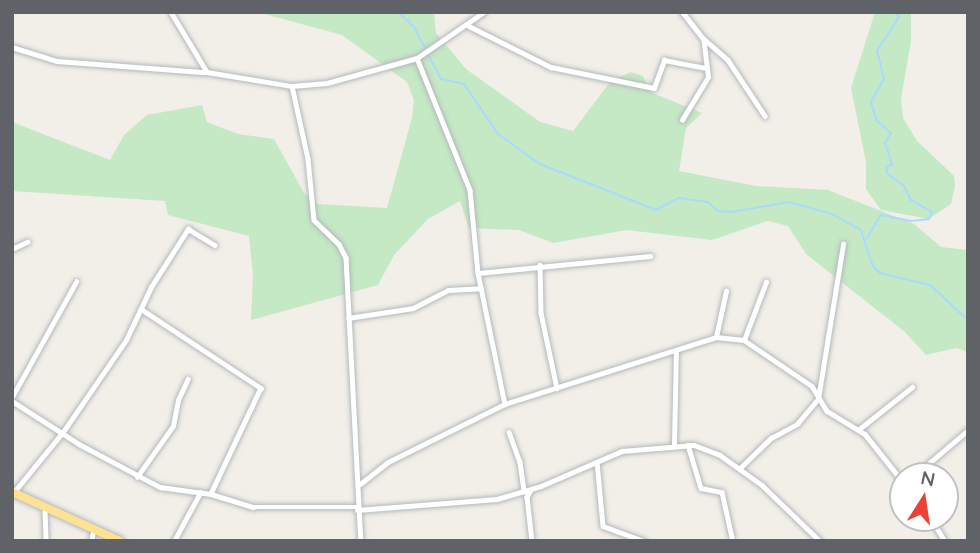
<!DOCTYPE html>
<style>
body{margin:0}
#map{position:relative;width:980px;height:553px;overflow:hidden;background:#f1efe8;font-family:Quicksand,sans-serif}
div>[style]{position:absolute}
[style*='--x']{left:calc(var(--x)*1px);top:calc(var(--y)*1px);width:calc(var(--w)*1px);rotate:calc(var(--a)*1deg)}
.green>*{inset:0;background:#c5e8c5}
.stream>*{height:2px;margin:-1px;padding:0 1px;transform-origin:1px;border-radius:1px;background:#aadaff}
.roads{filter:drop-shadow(0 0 2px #b5b8bc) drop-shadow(0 0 2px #b5b8bc)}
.street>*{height:4.5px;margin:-2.25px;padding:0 2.25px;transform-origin:2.25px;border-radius:2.25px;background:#fff}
.highway>*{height:8px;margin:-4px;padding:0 4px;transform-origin:4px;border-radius:4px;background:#fde293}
span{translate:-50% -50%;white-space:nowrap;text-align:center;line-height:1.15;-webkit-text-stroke:7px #fff;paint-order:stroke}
.frame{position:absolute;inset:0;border:14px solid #5f6368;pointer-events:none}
.north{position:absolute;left:889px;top:462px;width:70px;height:70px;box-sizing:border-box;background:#fff;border:2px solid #bfc1c3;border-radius:50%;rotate:12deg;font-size:19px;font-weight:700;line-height:28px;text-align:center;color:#5f6368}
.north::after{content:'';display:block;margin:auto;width:24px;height:32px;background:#ea4335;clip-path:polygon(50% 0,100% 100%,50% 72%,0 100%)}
</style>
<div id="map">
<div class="green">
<div style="clip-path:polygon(257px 12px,434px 12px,436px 33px,466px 69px,540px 122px,573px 131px,611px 81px,631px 72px,643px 76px,650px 92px,702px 113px,686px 128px,679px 171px,756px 186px,828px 190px,914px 224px,941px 247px,968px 250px,968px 352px,956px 348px,926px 355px,905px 332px,806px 254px,788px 226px,768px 221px,712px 240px,627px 230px,553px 243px,519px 230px,469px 228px,460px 201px,428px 219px,394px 255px,378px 285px,251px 320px,253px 275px,249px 236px,168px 215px,165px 201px,12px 191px,12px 122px,110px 160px,124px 135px,147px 115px,202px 105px,207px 122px,238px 134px,274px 139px,304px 193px,318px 204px,387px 208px,412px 118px,414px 100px,407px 82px,342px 35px)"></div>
<div style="clip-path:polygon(875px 12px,911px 12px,911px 41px,901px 99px,903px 118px,917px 141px,954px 176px,955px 186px,951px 204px,929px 219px,881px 210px,866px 189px,866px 162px,851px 88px)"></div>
</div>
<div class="stream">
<div style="--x:398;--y:12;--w:22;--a:43"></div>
<div style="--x:414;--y:27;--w:59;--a:62.6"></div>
<div style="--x:441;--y:79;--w:24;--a:12"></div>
<div style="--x:464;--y:84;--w:60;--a:55.8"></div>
<div style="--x:498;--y:134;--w:52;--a:35.5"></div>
<div style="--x:540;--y:164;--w:125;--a:21.6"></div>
<div style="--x:656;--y:210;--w:26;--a:-28"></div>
<div style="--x:679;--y:198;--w:29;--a:8"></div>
<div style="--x:708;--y:202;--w:13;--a:42"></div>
<div style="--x:718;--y:211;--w:13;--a:4"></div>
<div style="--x:731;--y:212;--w:59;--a:-9.8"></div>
<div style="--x:789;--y:202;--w:45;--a:15.6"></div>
<div style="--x:832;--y:214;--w:33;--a:29"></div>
<div style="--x:861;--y:230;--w:38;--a:72"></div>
<div style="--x:873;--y:266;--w:10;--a:45"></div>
<div style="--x:880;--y:273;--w:51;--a:13.5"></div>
<div style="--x:930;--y:285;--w:52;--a:42.6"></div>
<div style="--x:867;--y:238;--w:27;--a:-59"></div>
<div style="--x:881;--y:215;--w:31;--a:11"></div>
<div style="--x:911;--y:221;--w:18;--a:-6"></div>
<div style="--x:929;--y:219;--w:8;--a:-67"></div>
<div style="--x:932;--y:212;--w:24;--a:-150"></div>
<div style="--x:911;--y:200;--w:16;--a:-117"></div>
<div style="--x:904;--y:186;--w:21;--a:-143"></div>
<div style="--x:887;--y:173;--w:6;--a:-99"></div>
<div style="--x:886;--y:167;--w:7;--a:-27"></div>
<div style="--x:892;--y:164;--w:22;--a:-108"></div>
<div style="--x:885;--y:143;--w:12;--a:-59"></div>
<div style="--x:891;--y:133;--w:18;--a:-139"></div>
<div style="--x:877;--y:121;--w:20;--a:-108"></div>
<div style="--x:871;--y:102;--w:26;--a:-61"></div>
<div style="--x:884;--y:79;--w:29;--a:-104"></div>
<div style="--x:877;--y:51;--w:40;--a:-57.1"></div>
<div style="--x:899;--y:17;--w:6;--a:-121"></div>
</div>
<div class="roads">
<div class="street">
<div style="--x:171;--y:12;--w:70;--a:59"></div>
<div style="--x:207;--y:72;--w:86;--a:9.4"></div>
<div style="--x:292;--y:86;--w:35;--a:-5"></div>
<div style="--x:327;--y:83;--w:93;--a:-15.5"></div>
<div style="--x:417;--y:58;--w:81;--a:-34.5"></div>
<div style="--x:469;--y:26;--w:92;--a:26.6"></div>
<div style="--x:551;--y:67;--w:105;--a:11.5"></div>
<div style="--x:654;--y:88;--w:30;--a:-70"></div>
<div style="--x:664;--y:60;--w:43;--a:10.8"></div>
<div style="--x:704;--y:39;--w:32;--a:41"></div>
<div style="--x:728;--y:60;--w:67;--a:56.5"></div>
<div style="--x:12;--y:47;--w:47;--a:17.3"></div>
<div style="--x:57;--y:61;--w:148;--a:4.3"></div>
<div style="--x:417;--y:58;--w:142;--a:68.1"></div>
<div style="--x:470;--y:190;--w:83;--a:84.5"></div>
<div style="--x:478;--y:273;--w:134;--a:78.4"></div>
<div style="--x:292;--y:86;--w:75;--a:77.6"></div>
<div style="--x:308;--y:159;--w:61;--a:84.4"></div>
<div style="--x:314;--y:220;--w:35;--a:44"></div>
<div style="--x:339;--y:244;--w:16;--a:63"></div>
<div style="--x:346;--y:258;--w:283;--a:87"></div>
<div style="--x:682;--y:120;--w:50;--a:-58.8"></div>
<div style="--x:708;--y:77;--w:38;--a:-97"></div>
<div style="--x:703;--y:39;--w:34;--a:-128"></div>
<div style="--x:12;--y:249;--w:17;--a:-25"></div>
<div style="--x:540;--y:265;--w:48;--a:88.8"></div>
<div style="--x:541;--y:313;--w:77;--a:78"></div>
<div style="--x:478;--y:273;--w:173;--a:-5.6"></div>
<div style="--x:141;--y:309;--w:144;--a:33.4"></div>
<div style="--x:261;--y:388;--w:117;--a:115.3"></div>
<div style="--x:348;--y:318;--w:66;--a:-8.7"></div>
<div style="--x:413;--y:308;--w:39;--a:-27"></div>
<div style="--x:448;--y:290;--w:33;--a:-3"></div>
<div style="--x:716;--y:337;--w:47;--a:-77.7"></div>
<div style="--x:744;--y:340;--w:62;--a:-69.2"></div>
<div style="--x:12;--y:397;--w:132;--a:-60.9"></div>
<div style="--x:12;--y:401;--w:80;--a:32.7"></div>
<div style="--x:79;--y:444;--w:92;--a:28"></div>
<div style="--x:160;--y:487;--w:51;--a:7.8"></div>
<div style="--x:211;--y:494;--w:44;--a:17.2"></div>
<div style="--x:253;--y:507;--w:104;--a:0"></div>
<div style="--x:858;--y:430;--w:69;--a:-38.5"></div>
<div style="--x:509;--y:432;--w:32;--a:70"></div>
<div style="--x:520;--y:462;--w:30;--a:82"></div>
<div style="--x:674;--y:444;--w:93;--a:-88.8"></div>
<div style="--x:688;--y:445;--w:45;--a:73.2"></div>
<div style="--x:701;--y:488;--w:21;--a:11"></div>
<div style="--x:722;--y:492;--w:46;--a:77.5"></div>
<div style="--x:597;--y:462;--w:64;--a:84.6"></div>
<div style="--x:603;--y:526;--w:44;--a:20.1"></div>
<div style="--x:740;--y:468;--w:43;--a:-44.1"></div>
<div style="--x:771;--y:438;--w:30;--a:-28"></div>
<div style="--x:797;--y:424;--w:33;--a:-50"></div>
<div style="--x:818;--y:399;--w:157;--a:-80.8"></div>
<div style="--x:914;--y:476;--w:71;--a:-40.4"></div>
<div style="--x:137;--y:477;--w:62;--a:-54.8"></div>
<div style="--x:173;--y:426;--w:26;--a:-79"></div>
<div style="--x:178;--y:400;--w:23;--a:-65"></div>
<div style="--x:360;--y:484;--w:36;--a:-38"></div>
<div style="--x:388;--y:462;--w:131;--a:-26.4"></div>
<div style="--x:505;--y:404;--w:221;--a:-17.6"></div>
<div style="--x:716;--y:337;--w:28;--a:6"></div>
<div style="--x:744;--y:340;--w:82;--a:34.1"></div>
<div style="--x:812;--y:386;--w:29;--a:59"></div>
<div style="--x:827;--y:411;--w:44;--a:31.2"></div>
<div style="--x:865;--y:434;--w:61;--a:51.6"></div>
<div style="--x:531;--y:490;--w:8;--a:120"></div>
<div style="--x:527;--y:497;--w:44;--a:83.5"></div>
<div style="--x:14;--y:492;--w:77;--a:-50.8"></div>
<div style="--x:63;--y:432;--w:112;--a:-55.6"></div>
<div style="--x:126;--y:340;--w:59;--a:-64.7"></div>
<div style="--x:151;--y:287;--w:69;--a:-57.5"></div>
<div style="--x:188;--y:229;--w:31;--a:31"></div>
<div style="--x:45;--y:509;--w:32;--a:88"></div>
<div style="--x:357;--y:510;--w:140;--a:-4.5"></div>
<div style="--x:497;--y:499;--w:46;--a:-16.5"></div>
<div style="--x:541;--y:486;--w:88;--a:-23.4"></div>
<div style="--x:622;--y:451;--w:72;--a:-4.8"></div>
<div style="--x:694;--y:445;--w:28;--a:21"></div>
<div style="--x:720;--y:455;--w:52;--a:35.5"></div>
<div style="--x:762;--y:485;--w:81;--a:44"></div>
<div style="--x:931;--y:518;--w:27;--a:59"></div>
<div style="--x:91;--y:541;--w:9;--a:-77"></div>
<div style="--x:174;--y:541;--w:55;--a:-61.6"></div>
</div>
<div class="highway">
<div style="--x:12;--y:492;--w:119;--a:24.4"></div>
</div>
</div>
<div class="frame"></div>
<div class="north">N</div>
</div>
